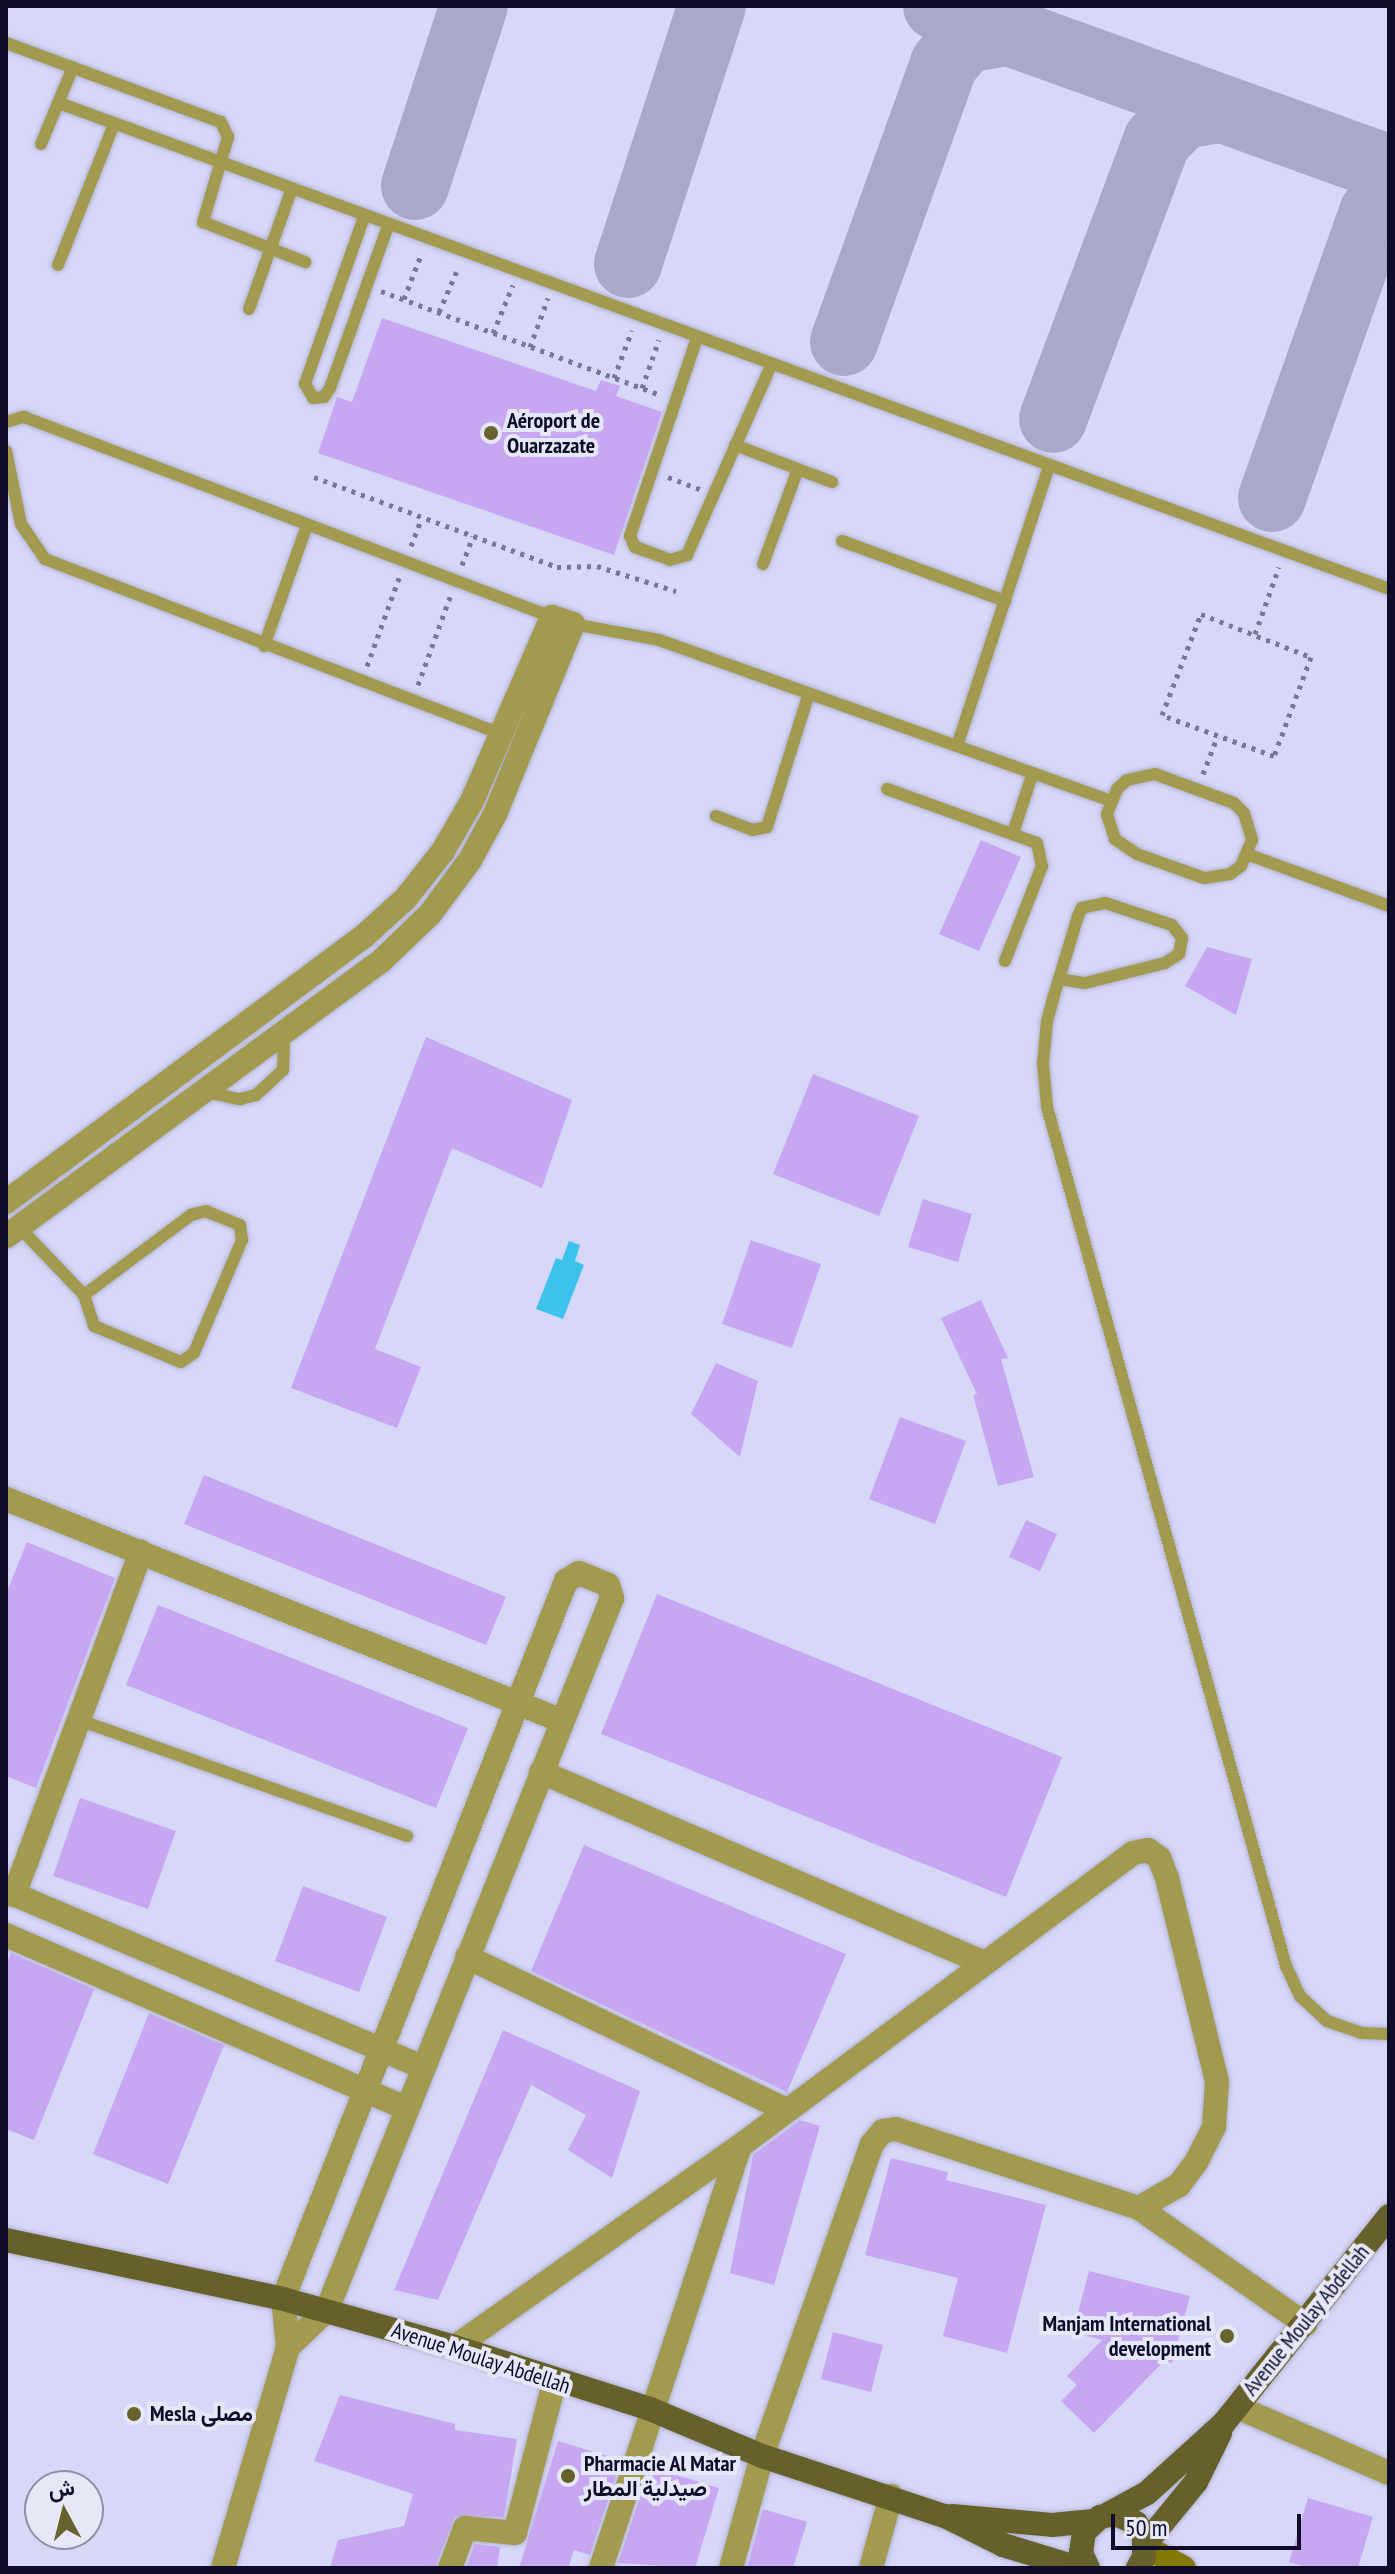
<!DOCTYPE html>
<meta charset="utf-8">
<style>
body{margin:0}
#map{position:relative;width:1395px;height:2574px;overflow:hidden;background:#d7d8f8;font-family:"PT Sans Narrow",Vazirmatn,sans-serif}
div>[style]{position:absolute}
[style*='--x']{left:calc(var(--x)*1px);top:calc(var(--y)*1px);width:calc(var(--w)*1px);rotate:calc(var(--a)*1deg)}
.water>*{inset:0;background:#3cc2eb}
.taxiway>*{height:68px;margin:-34px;padding:0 34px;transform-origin:34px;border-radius:34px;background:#a8a8c8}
.building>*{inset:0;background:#c7a7f2}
.path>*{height:5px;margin-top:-2.5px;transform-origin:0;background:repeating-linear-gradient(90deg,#787896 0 4px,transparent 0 10px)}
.roads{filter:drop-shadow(0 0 2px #b3b3d3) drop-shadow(0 0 2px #b3b3d3)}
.lane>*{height:12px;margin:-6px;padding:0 6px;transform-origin:6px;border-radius:6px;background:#a29a4e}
.street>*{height:24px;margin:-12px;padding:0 12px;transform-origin:12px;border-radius:12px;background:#a29a4e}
.secondary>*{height:24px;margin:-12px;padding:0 12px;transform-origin:12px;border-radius:12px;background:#837803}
.primary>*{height:24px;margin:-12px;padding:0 12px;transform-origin:12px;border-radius:12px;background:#66612b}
.dots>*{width:22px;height:22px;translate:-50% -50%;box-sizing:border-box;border:4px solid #e6e7f7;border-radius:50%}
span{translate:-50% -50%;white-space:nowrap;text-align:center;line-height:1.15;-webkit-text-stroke:8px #e6e7f7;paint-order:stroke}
.poi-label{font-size:22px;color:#0e0c28;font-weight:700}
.left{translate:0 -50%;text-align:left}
.right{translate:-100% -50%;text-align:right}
.street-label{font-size:22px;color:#0e0c28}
.frame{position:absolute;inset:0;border:8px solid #0e0c28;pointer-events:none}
.north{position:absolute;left:24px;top:2470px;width:80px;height:80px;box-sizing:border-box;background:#e6e7f7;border:2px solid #908fa4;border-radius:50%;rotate:353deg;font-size:22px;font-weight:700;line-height:32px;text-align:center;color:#0e0c28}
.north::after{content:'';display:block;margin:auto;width:28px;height:36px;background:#67622e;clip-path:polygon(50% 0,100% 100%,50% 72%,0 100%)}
.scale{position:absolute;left:1111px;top:2514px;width:190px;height:36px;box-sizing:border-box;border:4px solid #0e0c28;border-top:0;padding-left:10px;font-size:24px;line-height:28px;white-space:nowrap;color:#0e0c28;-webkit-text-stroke:6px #e6e7f7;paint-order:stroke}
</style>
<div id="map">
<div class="water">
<div style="clip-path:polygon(569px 1241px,580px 1245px,575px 1261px,584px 1265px,563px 1319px,536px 1309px,556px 1258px,562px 1260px)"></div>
</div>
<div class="taxiway">
<div style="--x:937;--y:6;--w:480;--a:19.8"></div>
<div style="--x:415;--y:186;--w:189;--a:-71.9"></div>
<div style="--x:628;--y:264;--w:271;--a:-72"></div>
<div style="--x:844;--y:342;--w:295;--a:-70.2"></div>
<div style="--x:944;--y:64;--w:33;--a:-50"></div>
<div style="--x:965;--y:39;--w:43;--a:-9.5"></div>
<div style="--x:1053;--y:419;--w:297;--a:-69.5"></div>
<div style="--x:1157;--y:141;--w:36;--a:-46"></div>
<div style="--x:1182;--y:115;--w:39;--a:-9"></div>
<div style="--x:1272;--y:498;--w:302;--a:-70.5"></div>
<div style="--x:1373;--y:213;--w:26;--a:-51"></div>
</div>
<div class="building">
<div style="clip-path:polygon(382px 318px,596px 391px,601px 380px,620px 386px,616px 396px,662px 412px,614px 555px,318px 453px,337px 397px,352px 402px)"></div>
<div style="clip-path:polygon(981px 840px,1021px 857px,979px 951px,939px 934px)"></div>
<div style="clip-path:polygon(1207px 947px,1252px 959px,1236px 1015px,1185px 986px)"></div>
<div style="clip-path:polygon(426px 1037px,572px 1100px,542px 1188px,452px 1148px,375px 1349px,421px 1367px,397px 1428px,291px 1388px)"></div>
<div style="clip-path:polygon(813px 1074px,919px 1116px,879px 1216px,773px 1174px)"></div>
<div style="clip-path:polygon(923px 1199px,972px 1214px,958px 1262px,908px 1247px)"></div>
<div style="clip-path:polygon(751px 1240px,821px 1264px,792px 1348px,722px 1324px)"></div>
<div style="clip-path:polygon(981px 1300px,1008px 1358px,1001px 1359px,1034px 1477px,998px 1486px,973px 1395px,977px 1394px,941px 1318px)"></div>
<div style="clip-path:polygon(716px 1363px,758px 1381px,740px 1457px,691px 1414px)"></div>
<div style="clip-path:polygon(900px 1417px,966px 1441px,935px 1524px,869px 1499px)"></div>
<div style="clip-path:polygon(204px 1475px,506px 1597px,486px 1645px,184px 1524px)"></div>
<div style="clip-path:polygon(1026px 1520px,1057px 1534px,1040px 1571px,1009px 1557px)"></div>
<div style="clip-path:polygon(27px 1542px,115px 1578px,36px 1788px,6px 1776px,6px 1594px)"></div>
<div style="clip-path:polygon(657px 1594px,1062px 1757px,1006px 1897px,601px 1734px)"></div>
<div style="clip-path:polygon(158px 1605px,468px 1728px,436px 1808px,126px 1685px)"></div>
<div style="clip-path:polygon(80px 1798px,176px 1831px,148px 1909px,53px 1876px)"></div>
<div style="clip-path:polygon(584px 1845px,846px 1954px,787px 2092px,531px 1971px)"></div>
<div style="clip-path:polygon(303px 1886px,387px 1917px,359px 1992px,275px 1961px)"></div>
<div style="clip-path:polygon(11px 1953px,94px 1989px,34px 2140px,6px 2129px,6px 1965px)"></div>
<div style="clip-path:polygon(149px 2013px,224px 2045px,168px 2184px,93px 2154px)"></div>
<div style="clip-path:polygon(503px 2030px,640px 2091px,612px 2178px,568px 2150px,586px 2115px,531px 2085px,438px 2300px,394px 2290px)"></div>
<div style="clip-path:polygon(800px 2120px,820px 2126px,774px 2285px,730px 2273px,753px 2155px)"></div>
<div style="clip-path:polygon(891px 2158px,948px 2172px,946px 2180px,1046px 2205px,1007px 2353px,943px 2336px,958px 2278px,865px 2255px)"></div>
<div style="clip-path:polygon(1089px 2271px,1190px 2296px,1172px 2363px,1164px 2361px,1094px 2433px,1061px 2401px,1077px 2385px,1067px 2376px,1102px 2340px,1073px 2332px)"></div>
<div style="clip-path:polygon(833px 2332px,883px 2345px,871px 2392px,821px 2379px)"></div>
<div style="clip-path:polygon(340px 2395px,455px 2424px,455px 2430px,517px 2439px,504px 2517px,455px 2517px,435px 2568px,330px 2568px,338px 2540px,404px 2526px,413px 2494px,314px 2461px)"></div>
<div style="clip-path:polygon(558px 2441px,621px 2460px,590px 2555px,574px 2550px,568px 2568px,519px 2568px)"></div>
<div style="clip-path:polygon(650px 2467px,719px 2488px,695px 2568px,618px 2563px)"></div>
<div style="clip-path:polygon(1308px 2498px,1373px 2517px,1358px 2568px,1309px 2568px,1289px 2562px)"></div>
<div style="clip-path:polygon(763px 2509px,807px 2522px,793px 2568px,747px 2568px)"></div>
<div style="clip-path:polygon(475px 2544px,500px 2547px,497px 2568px,466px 2568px)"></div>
</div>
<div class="path">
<div style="--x:381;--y:291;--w:298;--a:20.4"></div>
<div style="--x:404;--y:299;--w:50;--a:-69"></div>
<div style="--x:439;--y:312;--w:50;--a:-66.5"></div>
<div style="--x:493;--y:333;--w:52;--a:-67.4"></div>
<div style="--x:530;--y:347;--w:52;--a:-69.8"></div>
<div style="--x:614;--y:378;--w:51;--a:-69.4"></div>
<div style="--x:642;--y:388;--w:51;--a:-70.5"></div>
<div style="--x:314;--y:477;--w:259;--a:20.3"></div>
<div style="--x:557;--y:567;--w:40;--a:-1.4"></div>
<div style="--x:597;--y:566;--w:83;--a:17.6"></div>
<div style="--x:668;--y:477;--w:34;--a:21"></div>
<div style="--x:411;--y:546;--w:30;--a:-69"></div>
<div style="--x:462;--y:565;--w:31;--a:-69"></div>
<div style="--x:1201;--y:614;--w:118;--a:21.4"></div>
<div style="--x:1311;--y:657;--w:106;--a:110.5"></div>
<div style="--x:1274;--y:756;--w:119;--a:-159.9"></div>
<div style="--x:1162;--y:715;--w:108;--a:-68.9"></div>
<div style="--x:1255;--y:634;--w:71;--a:-70.3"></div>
<div style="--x:367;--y:666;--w:94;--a:-70"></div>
<div style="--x:418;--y:685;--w:94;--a:-70"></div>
<div style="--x:1203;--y:774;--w:40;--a:-69"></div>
</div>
<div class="roads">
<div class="lane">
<div style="--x:6;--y:43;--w:229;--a:20.2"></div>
<div style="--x:221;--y:122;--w:17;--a:65"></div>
<div style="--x:228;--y:137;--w:89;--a:106.4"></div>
<div style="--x:203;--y:222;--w:110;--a:21.4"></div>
<div style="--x:59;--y:103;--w:1416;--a:20.07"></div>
<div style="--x:41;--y:144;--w:83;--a:-67.4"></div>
<div style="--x:364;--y:217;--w:177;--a:109.5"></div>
<div style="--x:305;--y:384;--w:16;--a:60"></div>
<div style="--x:313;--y:398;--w:11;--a:-5"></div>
<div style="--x:324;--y:397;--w:11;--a:-56"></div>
<div style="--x:330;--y:388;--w:172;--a:-70.3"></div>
<div style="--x:58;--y:265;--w:152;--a:-68.3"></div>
<div style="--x:249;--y:309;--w:125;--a:-70.4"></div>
<div style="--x:697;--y:338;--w:209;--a:108.7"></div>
<div style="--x:630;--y:536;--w:12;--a:66"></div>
<div style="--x:635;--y:547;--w:37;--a:20"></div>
<div style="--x:670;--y:560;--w:18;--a:-16"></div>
<div style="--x:687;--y:555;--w:208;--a:-66.1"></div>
<div style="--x:6;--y:422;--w:19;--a:-16"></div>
<div style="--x:24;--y:417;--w:565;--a:20.75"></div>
<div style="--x:735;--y:445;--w:104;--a:20.9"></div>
<div style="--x:6;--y:451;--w:75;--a:78.4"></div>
<div style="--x:21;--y:524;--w:42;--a:55.6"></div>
<div style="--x:45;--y:559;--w:491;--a:21"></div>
<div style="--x:842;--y:541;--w:174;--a:20.2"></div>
<div style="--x:763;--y:564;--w:101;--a:-69.8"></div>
<div style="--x:573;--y:624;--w:87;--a:10.5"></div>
<div style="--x:659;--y:640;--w:479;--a:19.6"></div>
<div style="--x:264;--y:646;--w:128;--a:-70.4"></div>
<div style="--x:957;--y:746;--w:295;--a:-71.8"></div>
<div style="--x:1155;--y:774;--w:84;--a:20.2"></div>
<div style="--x:1234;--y:803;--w:14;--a:45"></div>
<div style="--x:1244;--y:813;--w:28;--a:73"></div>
<div style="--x:1252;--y:840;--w:28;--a:113"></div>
<div style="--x:1241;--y:866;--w:14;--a:144"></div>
<div style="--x:1230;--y:874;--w:26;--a:171"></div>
<div style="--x:1204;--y:878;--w:71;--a:-160.3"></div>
<div style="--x:1137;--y:854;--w:27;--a:-146"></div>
<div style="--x:1115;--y:839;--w:26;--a:-108"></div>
<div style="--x:1107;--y:814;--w:27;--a:-68"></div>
<div style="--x:1117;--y:789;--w:13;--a:-42"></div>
<div style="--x:1127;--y:780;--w:29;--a:-12"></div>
<div style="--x:887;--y:789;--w:159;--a:19.8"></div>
<div style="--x:1037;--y:843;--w:24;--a:78"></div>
<div style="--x:1042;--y:866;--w:102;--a:111.3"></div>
<div style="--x:716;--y:816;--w:39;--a:21"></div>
<div style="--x:752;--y:830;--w:15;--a:-11"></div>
<div style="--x:767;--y:827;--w:140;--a:-72.6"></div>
<div style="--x:1013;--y:833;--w:63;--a:-71.6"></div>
<div style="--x:1249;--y:855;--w:149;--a:20"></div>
<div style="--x:1059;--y:979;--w:26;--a:9"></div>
<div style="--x:1085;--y:983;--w:82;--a:-14"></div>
<div style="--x:1165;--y:963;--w:17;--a:-33"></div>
<div style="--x:1179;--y:954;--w:16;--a:-79"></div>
<div style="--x:1182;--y:938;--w:16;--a:-128"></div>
<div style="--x:1172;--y:925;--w:71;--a:-161.8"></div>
<div style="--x:1105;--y:903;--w:24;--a:168"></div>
<div style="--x:1082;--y:908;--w:9;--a:117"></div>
<div style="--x:1078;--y:916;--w:87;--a:106.8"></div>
<div style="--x:1053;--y:999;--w:23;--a:105"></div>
<div style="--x:1047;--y:1021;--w:42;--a:95.4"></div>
<div style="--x:1043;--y:1063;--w:44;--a:84.8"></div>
<div style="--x:1047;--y:1107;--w:892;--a:74.45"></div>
<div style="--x:1286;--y:1966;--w:33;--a:65"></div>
<div style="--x:1300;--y:1996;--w:37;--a:43"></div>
<div style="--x:1327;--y:2021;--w:36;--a:19"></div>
<div style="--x:1361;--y:2033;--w:28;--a:2"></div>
<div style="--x:206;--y:1092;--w:35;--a:12"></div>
<div style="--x:240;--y:1099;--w:16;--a:-14"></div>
<div style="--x:256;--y:1095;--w:37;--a:-43"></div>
<div style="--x:283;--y:1070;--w:37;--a:-88"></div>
<div style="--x:19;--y:1227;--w:94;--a:46.3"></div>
<div style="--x:84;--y:1295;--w:33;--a:72"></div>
<div style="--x:94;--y:1326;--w:94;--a:22.5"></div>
<div style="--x:181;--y:1362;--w:16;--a:-35"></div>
<div style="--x:194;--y:1353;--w:123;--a:-67"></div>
<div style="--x:242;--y:1240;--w:15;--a:-98"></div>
<div style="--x:240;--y:1225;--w:37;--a:-158"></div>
<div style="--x:206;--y:1211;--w:16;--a:165"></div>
<div style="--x:191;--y:1215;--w:134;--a:143.2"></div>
<div style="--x:79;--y:1720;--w:348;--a:19.5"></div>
</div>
<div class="street">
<div style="--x:6;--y:1202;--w:443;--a:-36.6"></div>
<div style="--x:362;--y:938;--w:59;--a:-42.3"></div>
<div style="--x:406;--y:898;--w:60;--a:-51.8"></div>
<div style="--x:443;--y:851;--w:58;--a:-59.9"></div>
<div style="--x:472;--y:801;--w:201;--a:-66.5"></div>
<div style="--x:552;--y:617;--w:22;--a:18"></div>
<div style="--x:573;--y:624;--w:205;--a:112.3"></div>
<div style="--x:495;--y:814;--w:52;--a:118.5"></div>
<div style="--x:470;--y:860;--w:67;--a:126.5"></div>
<div style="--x:430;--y:914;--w:68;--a:136.2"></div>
<div style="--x:381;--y:961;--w:465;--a:143.7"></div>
<div style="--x:6;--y:1499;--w:596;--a:21.75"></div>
<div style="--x:541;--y:1772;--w:480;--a:23.3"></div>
<div style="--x:6;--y:1891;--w:453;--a:22.9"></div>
<div style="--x:14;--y:1895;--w:366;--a:-69.7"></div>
<div style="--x:6;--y:1935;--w:436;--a:23.4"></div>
<div style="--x:467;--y:1957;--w:354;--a:25.6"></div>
<div style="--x:455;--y:2347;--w:349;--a:-35.2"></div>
<div style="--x:740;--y:2146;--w:490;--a:-36.7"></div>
<div style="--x:1133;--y:1853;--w:15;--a:-11"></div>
<div style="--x:1148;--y:1850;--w:14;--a:36"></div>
<div style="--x:1159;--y:1858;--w:22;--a:68"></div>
<div style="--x:1167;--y:1878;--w:210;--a:76.2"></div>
<div style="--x:1217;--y:2082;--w:45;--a:93.8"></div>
<div style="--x:1214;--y:2127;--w:38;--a:117"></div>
<div style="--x:1197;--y:2161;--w:30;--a:127"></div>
<div style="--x:1179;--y:2185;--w:46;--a:150.1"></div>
<div style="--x:1237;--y:2407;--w:166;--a:23.5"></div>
<div style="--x:223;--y:2568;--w:230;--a:-73.6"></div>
<div style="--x:288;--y:2347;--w:48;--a:-95.9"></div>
<div style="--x:283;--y:2299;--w:772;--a:-68.49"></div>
<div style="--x:566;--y:1581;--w:15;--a:-32"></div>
<div style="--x:579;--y:1573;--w:31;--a:22"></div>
<div style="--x:608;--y:1585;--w:14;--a:73"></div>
<div style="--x:612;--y:1598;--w:767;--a:111.82"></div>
<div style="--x:327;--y:2310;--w:54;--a:136.5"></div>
<div style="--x:450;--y:2568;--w:43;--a:-69.4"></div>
<div style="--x:465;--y:2528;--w:50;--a:5.7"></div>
<div style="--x:515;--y:2533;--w:155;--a:-75.4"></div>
<div style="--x:601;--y:2568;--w:444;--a:-71.8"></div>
<div style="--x:731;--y:2568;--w:116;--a:-74.5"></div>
<div style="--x:762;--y:2456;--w:331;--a:-70.6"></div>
<div style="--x:872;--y:2144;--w:17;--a:-50"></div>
<div style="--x:883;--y:2131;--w:13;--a:-9"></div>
<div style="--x:896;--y:2129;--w:256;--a:18"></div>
<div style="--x:1139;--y:2208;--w:203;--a:34.9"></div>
<div style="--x:871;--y:2568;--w:75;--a:-74.5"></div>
</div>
<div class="secondary">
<div style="--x:1146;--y:2547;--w:43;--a:28.9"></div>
</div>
<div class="primary">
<div style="--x:6;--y:2240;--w:283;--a:12"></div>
<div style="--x:283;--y:2299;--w:179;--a:15.6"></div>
<div style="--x:455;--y:2347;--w:205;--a:17.6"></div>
<div style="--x:650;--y:2409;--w:121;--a:22.8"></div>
<div style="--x:762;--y:2456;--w:193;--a:18.2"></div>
<div style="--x:945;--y:2516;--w:65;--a:26.6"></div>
<div style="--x:1003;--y:2545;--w:78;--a:17"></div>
<div style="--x:1108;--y:2514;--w:44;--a:-28.3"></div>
<div style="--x:1147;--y:2493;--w:104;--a:-42.3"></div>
<div style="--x:1224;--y:2423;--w:265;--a:-51.4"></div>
<div style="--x:952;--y:2516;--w:100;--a:5.1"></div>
<div style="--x:1052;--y:2525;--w:41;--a:-5.6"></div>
<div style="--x:1146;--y:2543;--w:79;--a:-50.7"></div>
<div style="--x:1196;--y:2482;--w:55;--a:-63.9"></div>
<div style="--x:1088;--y:2568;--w:17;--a:-115"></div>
<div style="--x:1081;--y:2553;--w:21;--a:-82"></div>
<div style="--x:1084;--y:2532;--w:22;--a:-43"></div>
<div style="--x:1100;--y:2517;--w:15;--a:-11"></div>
<div style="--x:1115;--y:2514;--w:23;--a:23"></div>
<div style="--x:1136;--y:2523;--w:14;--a:56"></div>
<div style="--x:1144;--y:2535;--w:22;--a:90"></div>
<div style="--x:1144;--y:2557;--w:13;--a:119"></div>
</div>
</div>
<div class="dots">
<div style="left:491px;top:433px;background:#67622e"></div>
<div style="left:1227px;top:2336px;background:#67622e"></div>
<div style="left:134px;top:2414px;background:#67622e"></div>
<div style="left:568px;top:2476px;background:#67622e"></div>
</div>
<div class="poi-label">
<span class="left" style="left:507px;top:433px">Aéroport de<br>Ouarzazate</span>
<span class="right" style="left:1211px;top:2336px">Manjam International<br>development</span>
<span class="left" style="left:150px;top:2414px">Mesla مصلى</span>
<span class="left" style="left:584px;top:2476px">Pharmacie Al Matar<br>صيدلية المطار</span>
</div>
<div class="street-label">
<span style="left:1306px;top:2320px;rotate:-51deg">Avenue Moulay Abdellah</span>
<span style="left:481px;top:2358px;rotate:18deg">Avenue Moulay Abdellah</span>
</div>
<div class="frame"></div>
<div class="north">ش</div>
<div class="scale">50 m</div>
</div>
